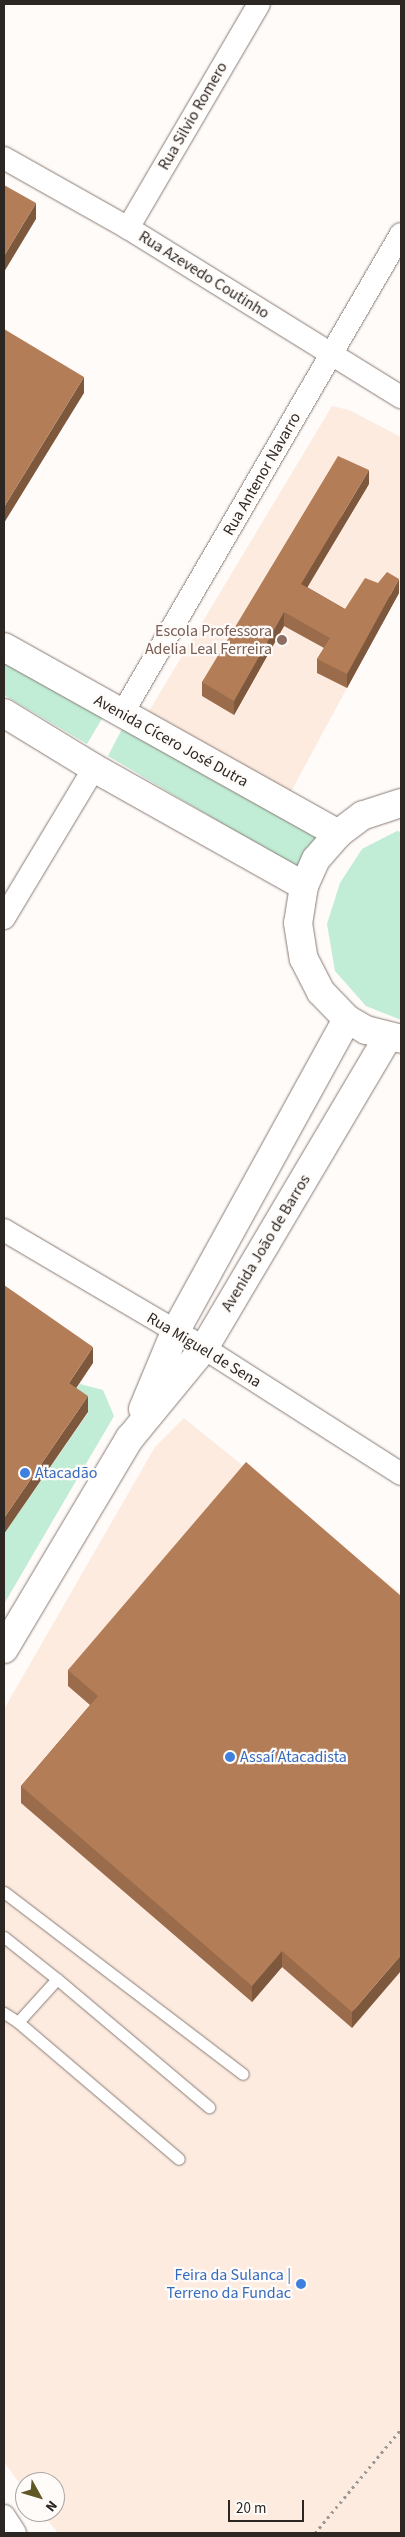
<!DOCTYPE html>
<meta charset="utf-8">
<style>
body{margin:0}
#map{position:relative;width:405px;height:2537px;overflow:hidden;background:#fefbf9;font-family:"Source Sans 3",sans-serif}
div>[style]{position:absolute}
[style*='--x']{left:calc(var(--x)*1px);top:calc(var(--y)*1px);width:calc(var(--w)*1px);rotate:calc(var(--a)*1deg)}
.built>*{inset:0;background:#fdebe0}
.green>*{inset:0;background:#c1ecd6}
.path>*{height:3px;margin-top:-1.5px;transform-origin:0;background:repeating-linear-gradient(90deg,#9c9895 0 2.5px,transparent 0 6.5px)}
.roads{filter:drop-shadow(0 0 1px #897c74) drop-shadow(0 0 1px #897c74)}
.service>*{height:11px;margin:-5.5px;padding:0 5.5px;transform-origin:5.5px;border-radius:5.5px;background:#fff}
.minor>*{height:22px;margin:-11px;padding:0 11px;transform-origin:11px;border-radius:11px;background:#fff}
.tertiary>*{height:28px;margin:-14px;padding:0 14px;transform-origin:14px;border-radius:14px;background:#fff}
.wall>*{inset:0;background:#9a6c4b}
.shaded-wall>*{inset:0;background:#7d583d}
.building>*{inset:0;background:#b37d57}
.dots>*{width:14px;height:14px;translate:-50% -50%;box-sizing:border-box;border:2px solid #fefbf9;border-radius:50%}
span{translate:-50% -50%;white-space:nowrap;text-align:center;line-height:1.15;-webkit-text-stroke:4.5px #fefbf9;paint-order:stroke}
.street-label{font-size:16px;color:#2c2723}
.education-label{font-size:16px;color:#785e54}
.right{translate:-100% -50%;text-align:right}
.shop-label{font-size:16px;color:#366cbe}
.left{translate:0 -50%;text-align:left}
.frame{position:absolute;inset:0;border:5px solid #2c2723;pointer-events:none}
.north{position:absolute;left:15px;top:2472px;width:50px;height:50px;box-sizing:border-box;background:#fefbf9;border:1px solid #aaa6a3;border-radius:50%;rotate:129deg;font-size:14px;font-weight:700;line-height:20px;text-align:center;color:#2c2723}
.north::after{content:'';display:block;margin:auto;width:18px;height:22px;background:#605724;clip-path:polygon(50% 0,100% 100%,50% 72%,0 100%)}
.scale{position:absolute;left:228px;top:2500px;width:76px;height:22px;box-sizing:border-box;border:2px solid #2c2723;border-top:0;padding-left:6px;font-size:15px;line-height:18px;white-space:nowrap;color:#2c2723;-webkit-text-stroke:4px #fefbf9;paint-order:stroke}
</style>
<div id="map">
<div class="built">
<div style="clip-path:polygon(332px 406px,349px 410px,401px 437px,401px 588px,287px 799px,146px 716px)"></div>
<div style="clip-path:polygon(184px 1418px,401px 1594px,401px 2533px,58px 2533px,41px 2512px,55px 2512px,55px 2482px,25px 2482px,25px 2491px,4px 2462px,4px 1709px,155px 1447px)"></div>
</div>
<div class="green">
<div style="clip-path:polygon(4px 659px,103px 717px,87px 744px,4px 695px)"></div>
<div style="clip-path:polygon(124px 725px,320px 838px,301px 870px,108px 756px)"></div>
<div style="clip-path:polygon(397px 831px,401px 832px,401px 1020px,366px 1006px,335px 971px,327px 924px,340px 883px,362px 849px)"></div>
<div style="clip-path:polygon(80px 1384px,103px 1390px,114px 1416px,4px 1604px,4px 1534px,88px 1413px,69px 1399px)"></div>
</div>
<div class="path">
<div style="--x:315;--y:2533;--w:135;--a:-50.4"></div>
</div>
<div class="roads">
<div class="service">
<div style="--x:4;--y:1892;--w:300;--a:37.3"></div>
<div style="--x:4;--y:1937;--w:68;--a:38.4"></div>
<div style="--x:57;--y:1979;--w:58;--a:132.2"></div>
<div style="--x:18;--y:2022;--w:17;--a:-147"></div>
<div style="--x:57;--y:1979;--w:199;--a:40.1"></div>
<div style="--x:18;--y:2022;--w:211;--a:40.4"></div>
</div>
<div class="minor">
<div style="--x:4;--y:158;--w:142;--a:29.4"></div>
<div style="--x:128;--y:228;--w:321;--a:31.8"></div>
<div style="--x:128;--y:228;--w:259;--a:-59.7"></div>
<div style="--x:122;--y:714;--w:555;--a:-59.83"></div>
<div style="--x:4;--y:918;--w:175;--a:-59"></div>
<div style="--x:4;--y:1230;--w:232;--a:30.5"></div>
<div style="--x:204;--y:1348;--w:234;--a:32.6"></div>
<div style="--x:4;--y:2516;--w:20;--a:57"></div>
</div>
<div class="tertiary">
<div style="--x:4;--y:647;--w:383;--a:29.2"></div>
<div style="--x:4;--y:713;--w:105;--a:31.4"></div>
<div style="--x:94;--y:768;--w:241;--a:29.3"></div>
<div style="--x:401;--y:803;--w:40;--a:162"></div>
<div style="--x:363;--y:815;--w:31;--a:143"></div>
<div style="--x:338;--y:834;--w:33;--a:131"></div>
<div style="--x:316;--y:859;--w:30;--a:114"></div>
<div style="--x:304;--y:886;--w:37;--a:99"></div>
<div style="--x:298;--y:923;--w:36;--a:81"></div>
<div style="--x:304;--y:959;--w:37;--a:63"></div>
<div style="--x:321;--y:992;--w:37;--a:46"></div>
<div style="--x:347;--y:1019;--w:22;--a:30"></div>
<div style="--x:366;--y:1030;--w:36;--a:14"></div>
<div style="--x:143;--y:1409;--w:83;--a:-67.4"></div>
<div style="--x:175;--y:1332;--w:357;--a:-61.2"></div>
<div style="--x:4;--y:1649;--w:246;--a:-59.2"></div>
<div style="--x:130;--y:1438;--w:117;--a:-50.6"></div>
<div style="--x:204;--y:1348;--w:360;--a:-59.4"></div>
</div>
</div>
<div class="wall">
<div style="clip-path:polygon(369px 484px,307px 587px,345px 609px,399px 593px,347px 688px,317px 673px,317px 659px,324px 648px,284px 626px,234px 715px,202px 696px,202px 682px)"></div>
<div style="clip-path:polygon(401px 1596px,352px 2028px,282px 1967px,252px 2002px,21px 1803px,21px 1786px,90px 1705px,68px 1686px,68px 1670px)"></div>
</div>
<div class="shaded-wall">
<div style="clip-path:polygon(36px 203px,36px 219px,4px 272px,4px 256px)"></div>
<div style="clip-path:polygon(84px 377px,84px 393px,4px 523px,4px 507px)"></div>
<div style="clip-path:polygon(369px 470px,369px 484px,301px 598px,301px 584px)"></div>
<div style="clip-path:polygon(399px 579px,399px 593px,347px 688px,347px 674px)"></div>
<div style="clip-path:polygon(284px 612px,284px 626px,234px 715px,234px 701px)"></div>
<div style="clip-path:polygon(93px 1347px,93px 1363px,69px 1399px,69px 1383px)"></div>
<div style="clip-path:polygon(88px 1396px,88px 1412px,4px 1534px,4px 1518px)"></div>
<div style="clip-path:polygon(282px 1951px,282px 1967px,252px 2002px,252px 1986px)"></div>
<div style="clip-path:polygon(401px 1955px,401px 1971px,352px 2028px,352px 2012px)"></div>
</div>
<div class="building">
<div style="clip-path:polygon(4px 185px,36px 203px,4px 256px)"></div>
<div style="clip-path:polygon(4px 329px,84px 377px,4px 507px)"></div>
<div style="clip-path:polygon(338px 456px,369px 470px,301px 584px,345px 609px,365px 578px,378px 583px,387px 572px,399px 579px,347px 674px,317px 659px,330px 638px,284px 612px,234px 701px,202px 682px)"></div>
<div style="clip-path:polygon(4px 1285px,93px 1347px,69px 1383px,88px 1396px,4px 1518px)"></div>
<div style="clip-path:polygon(246px 1462px,401px 1596px,401px 1955px,352px 2012px,282px 1951px,252px 1986px,21px 1786px,98px 1696px,68px 1670px)"></div>
</div>
<div class="dots">
<div style="left:282px;top:640px;background:#8d6e63"></div>
<div style="left:25px;top:1473px;background:#3f7fe0"></div>
<div style="left:230px;top:1757px;background:#3f7fe0"></div>
<div style="left:301px;top:2284px;background:#3f7fe0"></div>
</div>
<div class="street-label">
<span style="left:193px;top:116px;rotate:-60deg">Rua Silvio Romero</span>
<span style="left:204px;top:275px;rotate:32deg">Rua Azevedo Coutinho</span>
<span style="left:262px;top:474px;rotate:-60deg">Rua Antenor Navarro</span>
<span style="left:171px;top:741px;rotate:29deg">Avenida Cícero José Dutra</span>
<span style="left:266px;top:1243px;rotate:-59deg">Avenida João de Barros</span>
<span style="left:204px;top:1350px;rotate:31deg">Rua Miguel de Sena</span>
</div>
<div class="education-label">
<span class="right" style="left:272px;top:640px">Escola Professora<br>Adelia Leal Ferreira</span>
</div>
<div class="shop-label">
<span class="left" style="left:35px;top:1473px">Atacadão</span>
<span class="left" style="left:240px;top:1757px">Assaí Atacadista</span>
<span class="right" style="left:291px;top:2284px">Feira da Sulanca |<br>Terreno da Fundac</span>
</div>
<div class="frame"></div>
<div class="north">N</div>
<div class="scale">20 m</div>
</div>
